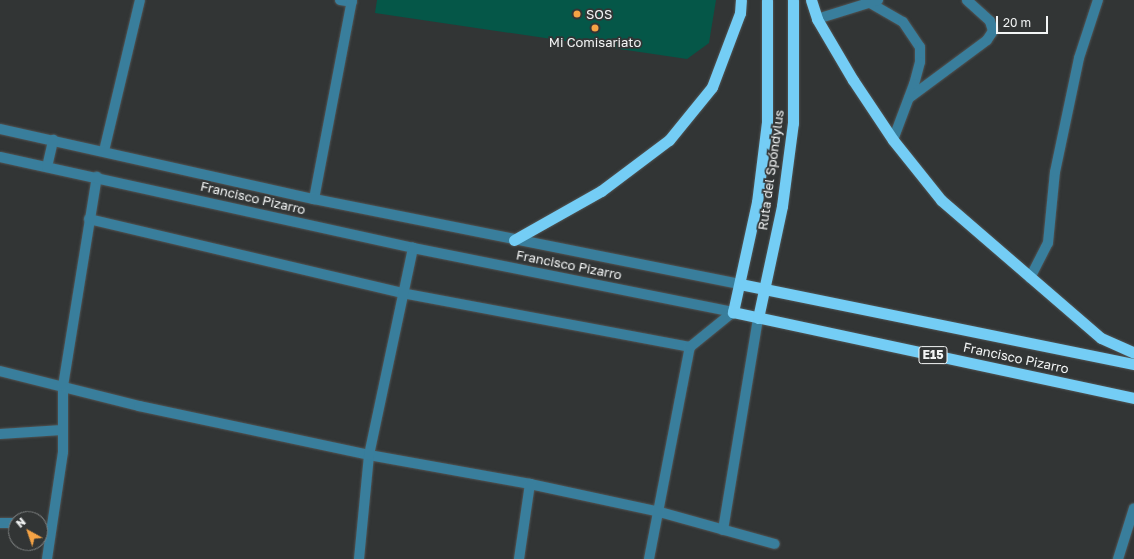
<!DOCTYPE html>
<meta charset="utf-8">
<style>
body{margin:0}
#map{position:relative;width:1134px;height:559px;overflow:hidden;background:#323535;font-family:"Golos Text",sans-serif}
div>[style]{position:absolute}
[style*='--x']{left:calc(var(--x)*1px);top:calc(var(--y)*1px);width:calc(var(--w)*1px);rotate:calc(var(--a)*1deg)}
.building>*{inset:0;background:#055748}
.roads{filter:drop-shadow(0 0 1px #515454) drop-shadow(0 0 1px #515454)}
.service>*{height:10px;margin:-5px;padding:0 5px;transform-origin:5px;border-radius:5px;background:#397e9c}
.minor>*{height:10px;margin:-5px;padding:0 5px;transform-origin:5px;border-radius:5px;background:#397e9c}
.tertiary>*{height:10px;margin:-5px;padding:0 5px;transform-origin:5px;border-radius:5px;background:#397e9c}
.trunk>*{height:11px;margin:-5.5px;padding:0 5.5px;transform-origin:5.5px;border-radius:5.5px;background:#74cdf5}
.dots>*{width:11px;height:11px;translate:-50% -50%;box-sizing:border-box;border:2px solid #323535;border-radius:50%}
span{translate:-50% -50%;white-space:nowrap;text-align:center;line-height:1.15;-webkit-text-stroke:3.5px #323535;paint-order:stroke}
.shield-label span{padding:1px 3px;background:#323535;border:1px solid;border-radius:3px;-webkit-text-stroke-width:0}
.shield-label{font-size:12px;color:#f3f5f5;font-weight:700}
.poi-label{font-size:13px;color:#f3f5f5}
.left{translate:0 -50%;text-align:left}
.street-label{font-size:13px;color:#f3f5f5}
.north{position:absolute;left:8px;top:511px;width:40px;height:40px;box-sizing:border-box;background:#323535;border:1px solid #7f8282;border-radius:50%;rotate:320deg;font-size:11px;font-weight:700;line-height:16px;text-align:center;color:#f3f5f5}
.north::after{content:'';display:block;margin:auto;width:14px;height:18px;background:#f5a345;clip-path:polygon(50% 0,100% 100%,50% 72%,0 100%)}
.scale{position:absolute;left:996px;top:16px;width:52px;height:18px;box-sizing:border-box;border:2px solid #f3f5f5;border-top:0;padding-left:5px;font-size:12px;line-height:14px;white-space:nowrap;color:#f3f5f5;-webkit-text-stroke:3px #323535;paint-order:stroke}
</style>
<div id="map">
<div class="building">
<div style="clip-path:polygon(377px 0,716px 0,709px 43px,687px 59px,375px 13px)"></div>
</div>
<div class="roads">
<div class="service">
<div style="--x:870;--y:3;--w:38;--a:30"></div>
<div style="--x:903;--y:22;--w:30;--a:56"></div>
<div style="--x:920;--y:47;--w:15;--a:90"></div>
<div style="--x:920;--y:62;--w:23;--a:105"></div>
<div style="--x:914;--y:84;--w:60;--a:110.6"></div>
<div style="--x:909;--y:98;--w:97;--a:-36.6"></div>
<div style="--x:987;--y:40;--w:11;--a:-56"></div>
<div style="--x:993;--y:31;--w:10;--a:-107"></div>
<div style="--x:990;--y:21;--w:31;--a:-138"></div>
<div style="--x:723;--y:530;--w:215;--a:-80.6"></div>
</div>
<div class="minor">
<div style="--x:340;--y:0;--w:12;--a:9"></div>
<div style="--x:817;--y:19;--w:64;--a:-17.3"></div>
<div style="--x:104;--y:151;--w:155;--a:-76.6"></div>
<div style="--x:314;--y:199;--w:203;--a:-79.2"></div>
<div style="--x:89;--y:219;--w:322;--a:13.3"></div>
<div style="--x:402;--y:293;--w:293;--a:10.6"></div>
<div style="--x:1030;--y:278;--w:39;--a:-63"></div>
<div style="--x:1048;--y:243;--w:71;--a:-84.4"></div>
<div style="--x:1055;--y:172;--w:116;--a:-78.1"></div>
<div style="--x:1079;--y:58;--w:61;--a:-71.9"></div>
<div style="--x:0;--y:371;--w:143;--a:14.1"></div>
<div style="--x:139;--y:406;--w:235;--a:12"></div>
<div style="--x:369;--y:455;--w:164;--a:10.2"></div>
<div style="--x:530;--y:484;--w:129;--a:12.1"></div>
<div style="--x:656;--y:511;--w:123;--a:15.5"></div>
<div style="--x:0;--y:434;--w:62;--a:-3.7"></div>
<div style="--x:0;--y:523;--w:16;--a:0"></div>
<div style="--x:47;--y:559;--w:108;--a:-81.5"></div>
<div style="--x:63;--y:452;--w:66;--a:-90"></div>
<div style="--x:63;--y:386;--w:212;--a:-80.8"></div>
<div style="--x:359;--y:559;--w:104;--a:-84.5"></div>
<div style="--x:369;--y:455;--w:212;--a:-78"></div>
<div style="--x:519;--y:559;--w:76;--a:-81.7"></div>
<div style="--x:649;--y:559;--w:216;--a:-79.1"></div>
<div style="--x:690;--y:347;--w:55;--a:-39.1"></div>
<div style="--x:1118;--y:559;--w:53;--a:-72.6"></div>
</div>
<div class="tertiary">
<div style="--x:0;--y:129;--w:322;--a:12.6"></div>
<div style="--x:314;--y:199;--w:434;--a:11.3"></div>
<div style="--x:0;--y:157;--w:423;--a:12.4"></div>
<div style="--x:413;--y:248;--w:326;--a:11.3"></div>
<div style="--x:47;--y:167;--w:28;--a:-77"></div>
</div>
<div class="trunk">
<div style="--x:767;--y:0;--w:122;--a:90"></div>
<div style="--x:767;--y:122;--w:81;--a:97.1"></div>
<div style="--x:757;--y:202;--w:113;--a:102.3"></div>
<div style="--x:733;--y:312;--w:410;--a:12.1"></div>
<div style="--x:811;--y:0;--w:20;--a:72"></div>
<div style="--x:817;--y:19;--w:71;--a:59.5"></div>
<div style="--x:853;--y:80;--w:72;--a:56.3"></div>
<div style="--x:893;--y:140;--w:77;--a:51.3"></div>
<div style="--x:941;--y:200;--w:211;--a:40.8"></div>
<div style="--x:1101;--y:338;--w:36;--a:24"></div>
<div style="--x:514;--y:240;--w:100;--a:-29.4"></div>
<div style="--x:601;--y:191;--w:85;--a:-36.9"></div>
<div style="--x:669;--y:140;--w:68;--a:-50.9"></div>
<div style="--x:712;--y:87;--w:79;--a:-69.3"></div>
<div style="--x:740;--y:13;--w:13;--a:-86"></div>
<div style="--x:740;--y:284;--w:402;--a:11.5"></div>
<div style="--x:758;--y:318;--w:115;--a:-77.9"></div>
<div style="--x:782;--y:206;--w:84;--a:-82.5"></div>
<div style="--x:793;--y:123;--w:123;--a:-90"></div>
</div>
</div>
<div class="dots">
<div style="left:577px;top:14px;background:#f5a345"></div>
<div style="left:595px;top:28px;background:#f5a345"></div>
</div>
<div class="shield-label">
<span style="left:933px;top:355px">E15</span>
</div>
<div class="poi-label">
<span class="left" style="left:586px;top:14px">SOS</span>
<span style="left:595px;top:42px">Mi Comisariato</span>
</div>
<div class="street-label">
<span style="left:771px;top:170px;rotate:-82deg">Ruta del Spóndylus</span>
<span style="left:253px;top:198px;rotate:13deg">Francisco Pizarro</span>
<span style="left:569px;top:265px;rotate:11deg">Francisco Pizarro</span>
<span style="left:1016px;top:358px;rotate:12deg">Francisco Pizarro</span>
</div>
<div class="north">N</div>
<div class="scale">20 m</div>
</div>
